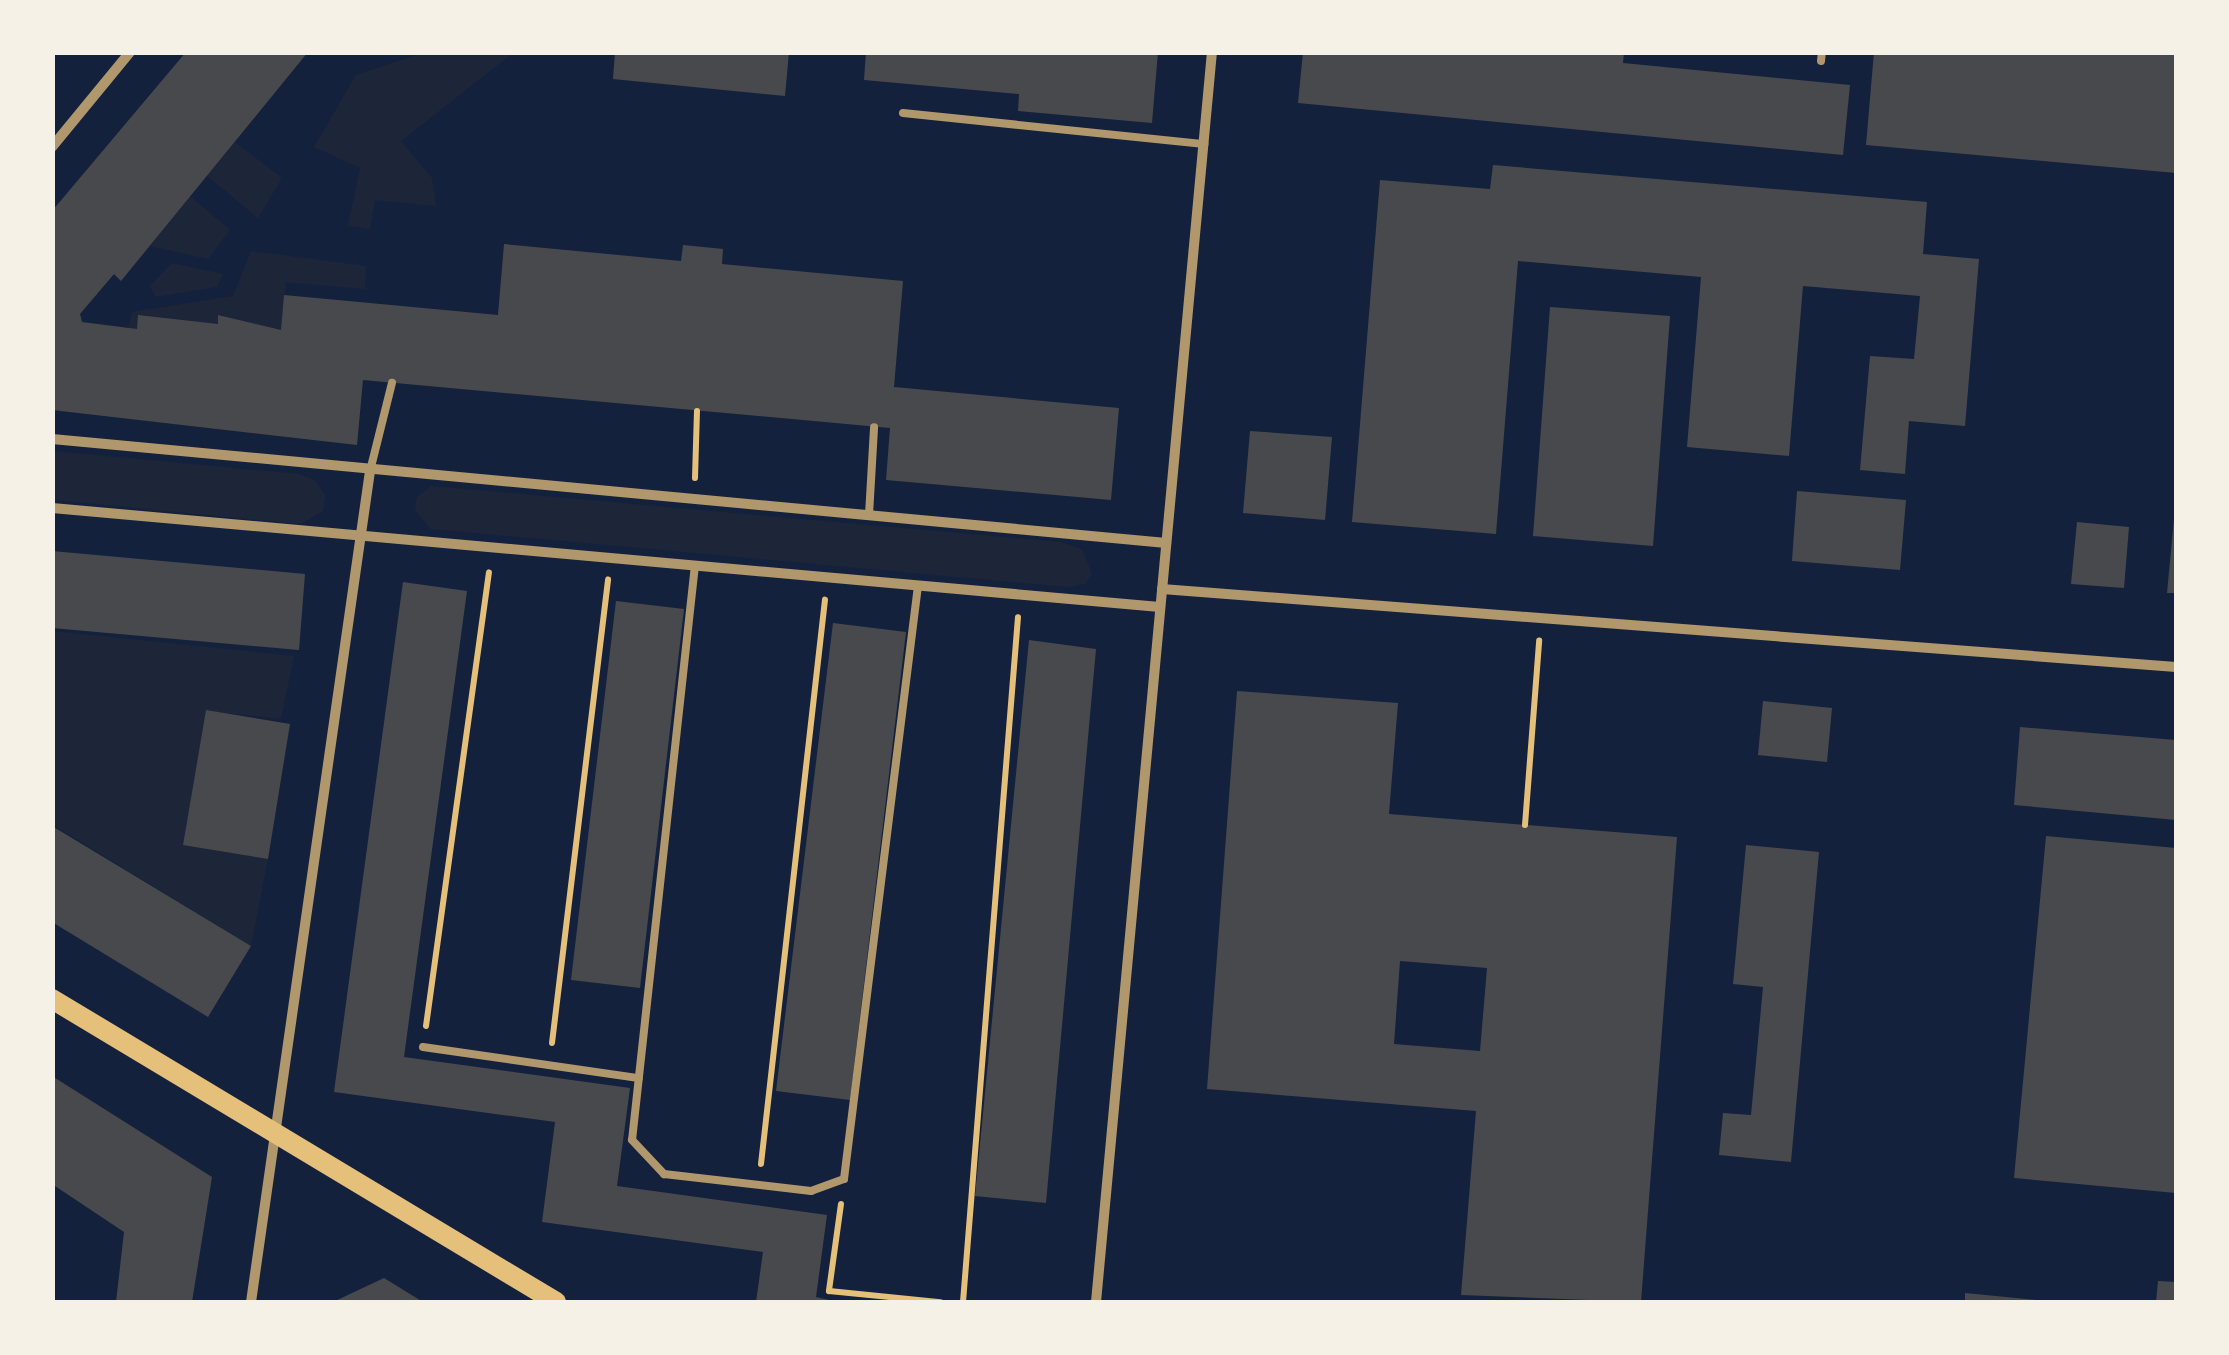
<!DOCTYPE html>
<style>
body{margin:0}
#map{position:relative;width:2229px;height:1355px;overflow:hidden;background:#14213d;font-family:"Roboto Serif",serif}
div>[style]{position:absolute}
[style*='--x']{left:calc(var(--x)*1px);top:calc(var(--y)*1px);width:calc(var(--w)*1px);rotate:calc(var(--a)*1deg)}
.green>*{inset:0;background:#1d2539}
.building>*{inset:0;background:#48494c}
.path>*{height:6px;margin:-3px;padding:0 3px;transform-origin:3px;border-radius:3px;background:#e5c07b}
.service>*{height:8px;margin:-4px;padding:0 4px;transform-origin:4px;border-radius:4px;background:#b1986c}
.minor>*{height:10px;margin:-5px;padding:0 5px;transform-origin:5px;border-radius:5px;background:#b1986c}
.secondary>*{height:20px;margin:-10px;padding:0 10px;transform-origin:10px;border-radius:10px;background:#e5c07b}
span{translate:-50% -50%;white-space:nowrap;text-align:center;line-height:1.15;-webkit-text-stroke:10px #f6f1e7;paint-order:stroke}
.frame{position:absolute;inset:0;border:55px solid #f6f1e7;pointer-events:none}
</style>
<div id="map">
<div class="green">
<div style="clip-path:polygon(425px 52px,513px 53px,401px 141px,432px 178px,436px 206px,375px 200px,370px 229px,348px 226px,360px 168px,314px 147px,356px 75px)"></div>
<div style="clip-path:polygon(235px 142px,282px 178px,258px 218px,207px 176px)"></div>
<div style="clip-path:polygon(190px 196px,230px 230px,208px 259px,150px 246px)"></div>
<div style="clip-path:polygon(251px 251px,366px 266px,365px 289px,286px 282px,281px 330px,219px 315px,218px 324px,139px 316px,137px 329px,128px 329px,132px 312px,233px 296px)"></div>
<div style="clip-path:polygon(172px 263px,223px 274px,217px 287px,156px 297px,150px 286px)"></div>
<div style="clip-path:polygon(53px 451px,300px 474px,316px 481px,325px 495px,323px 511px,301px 524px,53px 500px)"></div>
<div style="clip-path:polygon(431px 486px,1060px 542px,1082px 549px,1092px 574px,1085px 584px,1068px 587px,430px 529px,415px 509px,417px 497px)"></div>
<div style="clip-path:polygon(52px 631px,294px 656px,281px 719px,206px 711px,183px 844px,268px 859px,251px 946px,53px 825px)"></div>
</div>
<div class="building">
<div style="clip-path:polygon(186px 52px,308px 52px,121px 281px,114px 274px,80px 314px,82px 322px,137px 329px,138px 315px,218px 324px,218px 315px,281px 330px,284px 295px,498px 315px,504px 244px,681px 261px,683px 245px,723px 249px,722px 264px,903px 281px,894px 387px,1119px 408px,1111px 500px,886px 480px,890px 428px,363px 380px,357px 445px,52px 410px,52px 211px)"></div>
<div style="clip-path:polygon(615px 52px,789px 52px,785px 96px,613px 79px)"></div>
<div style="clip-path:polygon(866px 52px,1158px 52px,1152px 123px,1018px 111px,1019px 94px,864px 80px)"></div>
<div style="clip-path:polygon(1303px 52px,1624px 52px,1623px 63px,1850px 85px,1843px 155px,1298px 103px)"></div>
<div style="clip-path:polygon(1874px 52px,2176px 52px,2176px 173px,1866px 145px)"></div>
<div style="clip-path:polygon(1493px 165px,1927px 202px,1923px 254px,1979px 259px,1965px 426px,1909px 421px,1905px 474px,1860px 470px,1870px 356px,1914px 359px,1920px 296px,1803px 286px,1789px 456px,1687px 447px,1701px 277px,1518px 261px,1496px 534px,1352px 522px,1380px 180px,1490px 189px)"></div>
<div style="clip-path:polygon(1550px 307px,1670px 316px,1653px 546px,1533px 536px)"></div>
<div style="clip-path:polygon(1250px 431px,1332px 437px,1325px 520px,1243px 513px)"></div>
<div style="clip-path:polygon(1797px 491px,1906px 500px,1900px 570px,1792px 561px)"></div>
<div style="clip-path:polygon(2174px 519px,2176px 519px,2176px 593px,2167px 593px)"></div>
<div style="clip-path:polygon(2077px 522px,2129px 527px,2124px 588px,2071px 584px)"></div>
<div style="clip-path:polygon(52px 551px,305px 574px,299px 650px,52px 628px)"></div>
<div style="clip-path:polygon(403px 582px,467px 591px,404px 1057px,630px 1088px,617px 1186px,827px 1215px,816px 1297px,838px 1302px,756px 1302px,763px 1252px,542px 1222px,555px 1122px,334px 1092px)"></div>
<div style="clip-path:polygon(616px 601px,684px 609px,640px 988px,571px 980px)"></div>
<div style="clip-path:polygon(833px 623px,906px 632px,850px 1100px,776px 1091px)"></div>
<div style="clip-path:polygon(1029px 640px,1096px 649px,1046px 1203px,975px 1196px)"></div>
<div style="clip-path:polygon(evenodd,1237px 691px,1398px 703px,1389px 814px,1677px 837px,1641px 1302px,1461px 1295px,1476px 1111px,1207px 1089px,1237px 691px,1400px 961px,1487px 968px,1480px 1051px,1394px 1044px,1400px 961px)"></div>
<div style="clip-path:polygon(1763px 701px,1832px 708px,1827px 762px,1758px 755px)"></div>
<div style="clip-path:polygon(206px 710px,290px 724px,268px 859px,183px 845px)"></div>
<div style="clip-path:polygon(2020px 727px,2176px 740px,2176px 820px,2014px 805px)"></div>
<div style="clip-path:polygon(52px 826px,251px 946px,208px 1017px,52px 922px)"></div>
<div style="clip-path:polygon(2046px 836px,2176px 848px,2176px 1193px,2014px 1178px)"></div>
<div style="clip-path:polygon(1746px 845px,1819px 852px,1791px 1162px,1719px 1155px,1723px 1113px,1751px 1115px,1763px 987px,1733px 984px)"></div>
<div style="clip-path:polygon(52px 1076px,212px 1177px,192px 1302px,116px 1302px,124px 1232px,52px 1184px)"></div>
<div style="clip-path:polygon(384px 1278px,423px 1302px,333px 1302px)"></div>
<div style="clip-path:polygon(2158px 1281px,2176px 1282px,2176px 1302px,2156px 1302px)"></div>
<div style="clip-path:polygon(1965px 1293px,2036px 1300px,2036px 1302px,1965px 1302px)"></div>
</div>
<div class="path">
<div style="--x:695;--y:478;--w:67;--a:-88.3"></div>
<div style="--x:1525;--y:825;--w:185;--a:-85.6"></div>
<div style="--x:426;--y:1026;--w:458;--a:-82.1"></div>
<div style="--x:552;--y:1043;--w:467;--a:-83.1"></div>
<div style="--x:761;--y:1164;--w:568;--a:-83.53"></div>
<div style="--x:841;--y:1204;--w:88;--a:97.9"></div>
<div style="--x:829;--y:1291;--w:112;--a:5.7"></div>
<div style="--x:963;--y:1302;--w:687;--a:-85.41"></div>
</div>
<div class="service">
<div style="--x:1821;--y:61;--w:9;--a:-84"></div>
<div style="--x:903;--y:113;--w:303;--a:5.9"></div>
<div style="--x:370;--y:471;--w:91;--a:-76"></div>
<div style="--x:869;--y:515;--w:88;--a:-86.7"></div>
<div style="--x:695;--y:565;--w:578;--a:96.25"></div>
<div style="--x:632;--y:1140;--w:47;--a:46.7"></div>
<div style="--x:664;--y:1174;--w:148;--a:6.6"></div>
<div style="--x:811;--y:1191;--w:35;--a:-20"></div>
<div style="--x:844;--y:1179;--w:598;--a:-82.89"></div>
<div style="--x:423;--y:1047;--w:218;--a:8.2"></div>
</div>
<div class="minor">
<div style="--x:52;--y:147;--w:123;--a:-50.6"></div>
<div style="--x:52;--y:439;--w:1119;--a:5.33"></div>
<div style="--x:52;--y:508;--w:1112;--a:5.11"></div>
<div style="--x:1162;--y:589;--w:1017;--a:4.4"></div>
<div style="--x:251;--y:1302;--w:839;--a:-81.85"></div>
<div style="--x:1096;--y:1302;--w:1255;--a:-84.7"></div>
</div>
<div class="secondary">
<div style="--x:52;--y:999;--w:588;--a:31.01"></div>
</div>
<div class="frame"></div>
</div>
